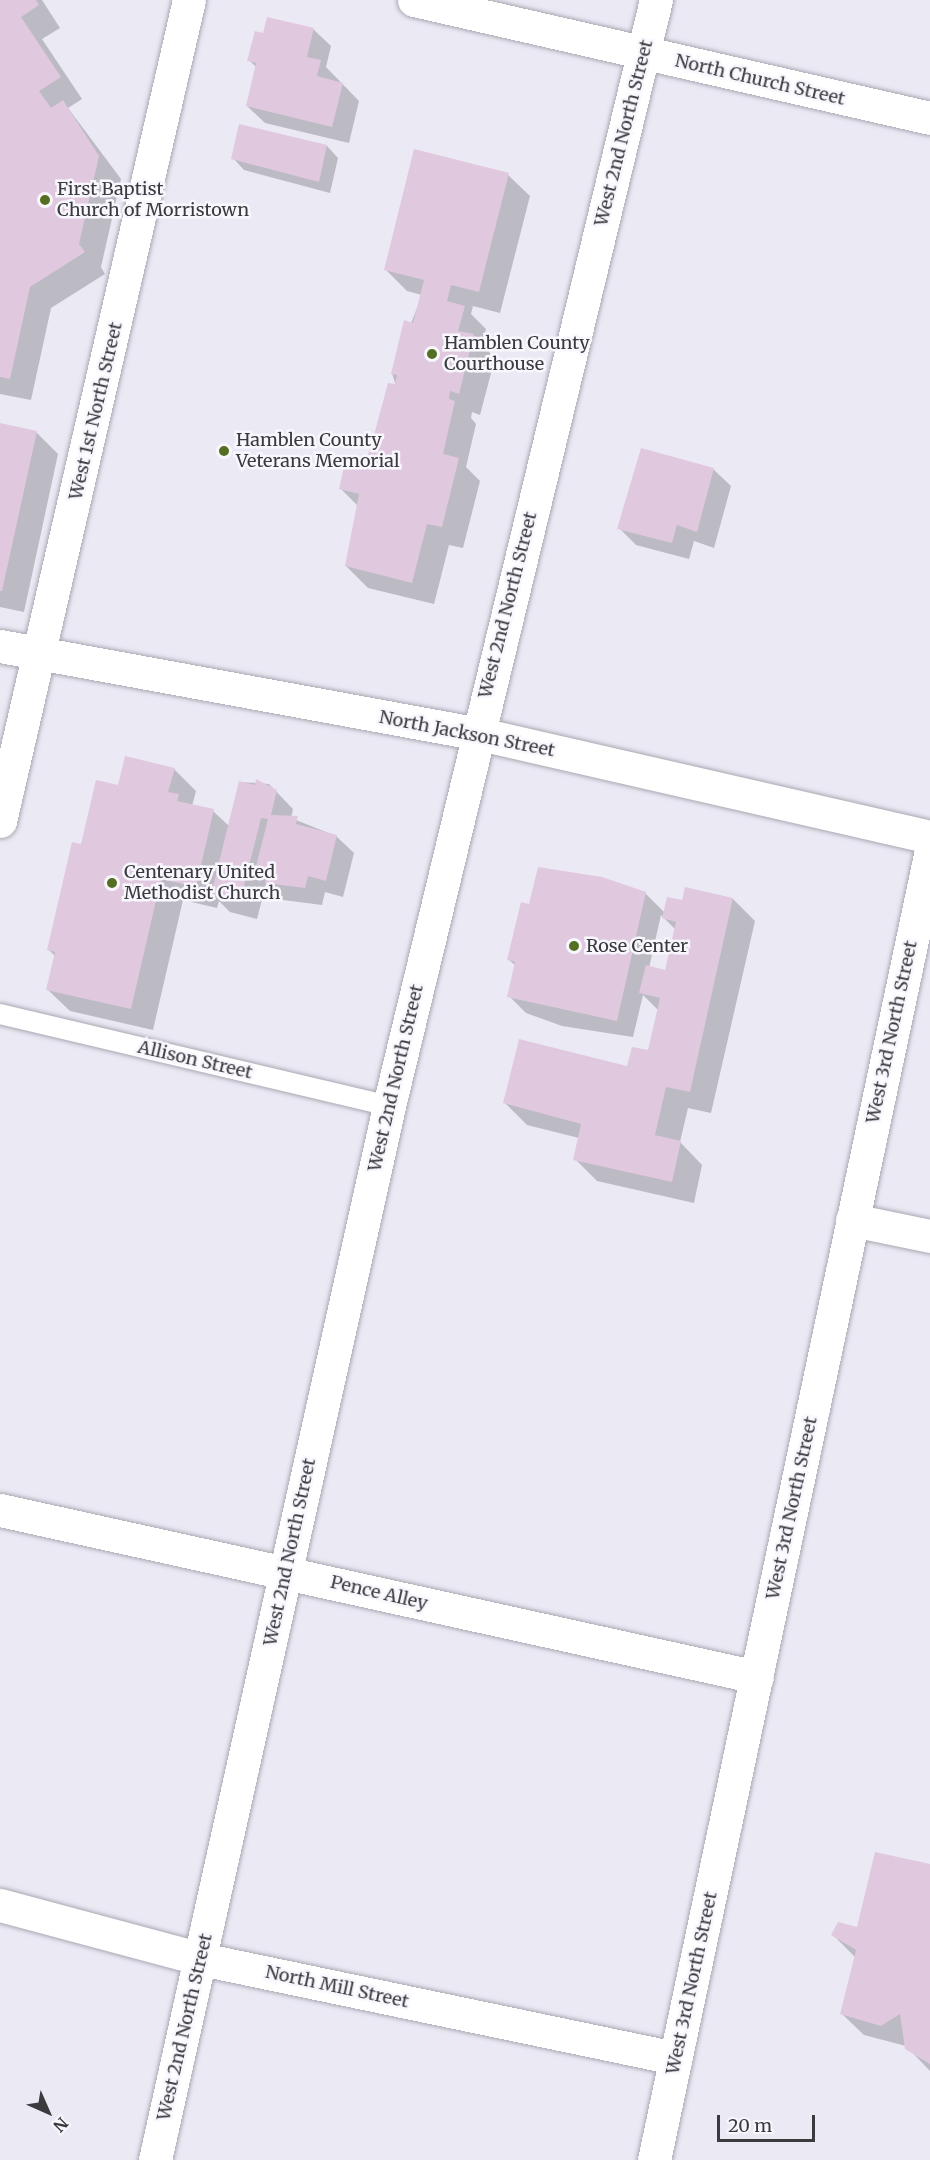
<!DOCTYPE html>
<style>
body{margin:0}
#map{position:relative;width:930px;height:2160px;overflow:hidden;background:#ebe9f4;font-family:Merriweather,serif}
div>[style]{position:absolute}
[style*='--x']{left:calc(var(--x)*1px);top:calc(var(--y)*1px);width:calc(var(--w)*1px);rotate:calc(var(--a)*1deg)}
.shadow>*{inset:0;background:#0003}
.building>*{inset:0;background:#e0c8df}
.roads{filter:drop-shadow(0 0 2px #aaa8b3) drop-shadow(0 0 2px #aaa8b3)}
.lane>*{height:20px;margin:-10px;padding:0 10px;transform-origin:10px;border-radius:10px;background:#fff}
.street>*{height:33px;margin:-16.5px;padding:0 16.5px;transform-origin:16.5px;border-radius:16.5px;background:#fff}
.secondary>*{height:33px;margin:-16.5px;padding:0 16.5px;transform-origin:16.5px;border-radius:16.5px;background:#fff}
.dots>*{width:16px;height:16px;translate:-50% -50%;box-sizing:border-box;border:3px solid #f8f7fe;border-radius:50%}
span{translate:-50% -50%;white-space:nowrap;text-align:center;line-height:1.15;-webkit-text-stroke:5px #f8f7fe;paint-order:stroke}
.street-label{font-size:18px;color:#3b3a3e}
.poi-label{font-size:18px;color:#3b3a3e}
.left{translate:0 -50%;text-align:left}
.north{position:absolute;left:18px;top:2082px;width:60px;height:60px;-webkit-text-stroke:4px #f8f7fe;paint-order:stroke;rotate:135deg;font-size:16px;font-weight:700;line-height:24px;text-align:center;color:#3b3a3e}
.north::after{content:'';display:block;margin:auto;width:21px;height:27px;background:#3b3a3e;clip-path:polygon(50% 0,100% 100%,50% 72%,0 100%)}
.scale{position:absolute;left:717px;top:2115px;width:98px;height:27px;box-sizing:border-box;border:3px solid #3b3a3e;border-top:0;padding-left:8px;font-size:18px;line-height:21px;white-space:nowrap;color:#3b3a3e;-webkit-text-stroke:4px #f8f7fe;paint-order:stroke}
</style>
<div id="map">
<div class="shadow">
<div style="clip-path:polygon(0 0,42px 0,60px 28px,42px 39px,82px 99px,68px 108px,121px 179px,101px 267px,105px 274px,51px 308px,31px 400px,0 394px)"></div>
<div style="clip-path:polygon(313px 29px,331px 46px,326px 67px,359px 101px,349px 143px,265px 123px,247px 106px,257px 68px,249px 60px,264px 34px)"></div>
<div style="clip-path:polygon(327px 146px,338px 158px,330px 193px,244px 170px,233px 158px)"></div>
<div style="clip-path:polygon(508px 175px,530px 196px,500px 313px,473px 306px,471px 314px,486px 329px,482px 345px,495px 358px,480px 415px,472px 412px,471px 418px,476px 424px,466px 467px,480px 481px,463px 548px,449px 545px,434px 604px,368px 588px,346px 566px,358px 506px,340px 488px,372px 451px,396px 386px,392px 373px,422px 295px,407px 291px,385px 269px)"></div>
<div style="clip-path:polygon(0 424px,36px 432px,58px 454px,24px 612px,0 607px)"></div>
<div style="clip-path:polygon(713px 469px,731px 486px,714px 548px,694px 541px,689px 559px,636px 545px,619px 528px)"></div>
<div style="clip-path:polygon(174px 769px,196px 791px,192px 806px,213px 811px,229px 826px,240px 782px,269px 784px,293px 809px,291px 818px,336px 836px,354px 853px,343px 897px,325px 892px,322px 905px,283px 900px,266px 884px,257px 919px,230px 912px,219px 901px,217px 908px,183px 900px,153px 1030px,70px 1011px,48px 990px,56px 957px,49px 950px,82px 846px,119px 787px)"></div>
<div style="clip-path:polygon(evenodd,645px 893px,665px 913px,683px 902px,733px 899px,755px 921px,711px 1113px,688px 1108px,680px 1142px,702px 1165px,694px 1203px,597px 1181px,575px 1159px,579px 1138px,527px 1125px,505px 1103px,629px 1068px,649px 1052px,659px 1011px,643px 995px,633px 1037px,562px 1026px,526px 1013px,509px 996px,516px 966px,509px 960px,530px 905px,645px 893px,661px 915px,676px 930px,666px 972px,649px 968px,661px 915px)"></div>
<div style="clip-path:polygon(930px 1865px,930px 2071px,906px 2046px,864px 2035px,842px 2014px,856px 1958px,833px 1935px,858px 1929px)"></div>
</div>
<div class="building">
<div style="clip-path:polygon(0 0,36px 0,39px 5px,21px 17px,61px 77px,39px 91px,51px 108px,63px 100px,99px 156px,79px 244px,85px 252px,30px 287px,10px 379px,0 377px)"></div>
<div style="clip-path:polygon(267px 17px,314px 28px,307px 57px,321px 60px,317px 76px,343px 83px,332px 127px,246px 106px,256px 63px,247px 61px,255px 31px,263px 33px)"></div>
<div style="clip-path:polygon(239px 124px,327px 145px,319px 182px,231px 159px)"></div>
<div style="clip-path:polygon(414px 149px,509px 173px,479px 292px,451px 285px,447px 301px,465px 306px,458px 331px,474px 334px,459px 394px,450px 391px,449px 399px,455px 401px,443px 454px,459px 458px,442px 527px,427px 524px,412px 583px,345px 566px,359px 494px,339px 489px,346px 458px,364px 462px,370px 450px,388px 383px,395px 384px,397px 375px,391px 374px,404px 320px,413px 323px,424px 280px,384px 270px)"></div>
<div style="clip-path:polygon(0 423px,37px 431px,2px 591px,0 591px)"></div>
<div style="clip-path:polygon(641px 448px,714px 468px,697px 532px,677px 525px,672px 543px,617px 529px)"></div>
<div style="clip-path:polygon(125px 756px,175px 768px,168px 792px,179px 794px,177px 801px,214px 809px,196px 887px,161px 879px,131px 1009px,46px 990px,55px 952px,47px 950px,72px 842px,81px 844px,96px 780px,118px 785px)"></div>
<div style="clip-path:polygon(256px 779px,277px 790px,271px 815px,298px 816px,296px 824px,337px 835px,326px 881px,308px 876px,305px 888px,265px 883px,266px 877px,254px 874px,268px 819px,261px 818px,240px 902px,211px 895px,239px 781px,255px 785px)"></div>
<div style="clip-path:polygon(538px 867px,602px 877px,646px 892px,617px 1021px,507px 997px,515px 962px,507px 960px,521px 902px,529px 904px)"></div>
<div style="clip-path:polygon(685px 887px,733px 898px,690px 1092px,666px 1087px,655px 1135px,681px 1141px,672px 1182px,573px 1160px,581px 1124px,503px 1103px,519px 1039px,627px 1066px,632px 1047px,648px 1050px,660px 998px,639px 993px,646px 965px,665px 970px,676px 922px,662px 918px,667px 897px,682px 900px)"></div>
<div style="clip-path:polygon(875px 1852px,930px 1864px,930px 2064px,905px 2049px,900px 2014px,881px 2026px,840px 2014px,856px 1950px,831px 1935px,838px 1922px,857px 1927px)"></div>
</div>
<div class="roads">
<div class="lane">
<div style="--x:0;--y:1014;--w:400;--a:13.3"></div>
</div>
<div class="street">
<div style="--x:414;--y:0;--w:529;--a:12.88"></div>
<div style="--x:0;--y:646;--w:484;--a:10.4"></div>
<div style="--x:476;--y:733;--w:466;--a:12.9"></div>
<div style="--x:852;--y:1220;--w:80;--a:11.6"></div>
<div style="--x:0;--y:1510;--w:775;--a:12.44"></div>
<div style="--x:0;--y:1905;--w:208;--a:15"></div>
<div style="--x:201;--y:1959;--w:485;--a:11.8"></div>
<div style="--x:155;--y:2160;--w:1080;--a:-77.48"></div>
<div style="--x:389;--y:1106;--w:1138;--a:-76.43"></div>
<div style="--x:654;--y:2160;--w:1334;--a:-78.06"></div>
</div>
<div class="secondary">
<div style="--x:0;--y:821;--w:842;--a:-77.04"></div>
</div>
</div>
<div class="dots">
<div style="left:45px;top:200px;background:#556f22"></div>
<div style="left:432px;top:354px;background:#556f22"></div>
<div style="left:224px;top:451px;background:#556f22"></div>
<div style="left:112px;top:883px;background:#556f22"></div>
<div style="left:574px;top:946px;background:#556f22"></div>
</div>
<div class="street-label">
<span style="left:760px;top:80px;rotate:13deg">North Church Street</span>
<span style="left:624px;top:133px;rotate:-76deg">West 2nd North Street</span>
<span style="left:96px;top:411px;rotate:-77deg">West 1st North Street</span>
<span style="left:508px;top:605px;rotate:-76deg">West 2nd North Street</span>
<span style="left:467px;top:734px;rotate:11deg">North Jackson Street</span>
<span style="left:892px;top:1032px;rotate:-78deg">West 3rd North Street</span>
<span style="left:195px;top:1060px;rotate:13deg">Allison Street</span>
<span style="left:396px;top:1078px;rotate:-77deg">West 2nd North Street</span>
<span style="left:792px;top:1508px;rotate:-78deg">West 3rd North Street</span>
<span style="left:290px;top:1552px;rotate:-78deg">West 2nd North Street</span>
<span style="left:379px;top:1593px;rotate:13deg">Pence Alley</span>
<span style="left:692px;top:1983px;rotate:-78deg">West 3rd North Street</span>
<span style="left:337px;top:1987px;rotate:12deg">North Mill Street</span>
<span style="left:185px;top:2027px;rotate:-77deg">West 2nd North Street</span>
</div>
<div class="poi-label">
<span class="left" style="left:57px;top:200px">First Baptist<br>Church of Morristown</span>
<span class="left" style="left:444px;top:354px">Hamblen County<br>Courthouse</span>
<span class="left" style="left:236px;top:451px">Hamblen County<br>Veterans Memorial</span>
<span class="left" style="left:124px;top:883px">Centenary United<br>Methodist Church</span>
<span class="left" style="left:586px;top:946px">Rose Center</span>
</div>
<div class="north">N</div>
<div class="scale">20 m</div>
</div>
